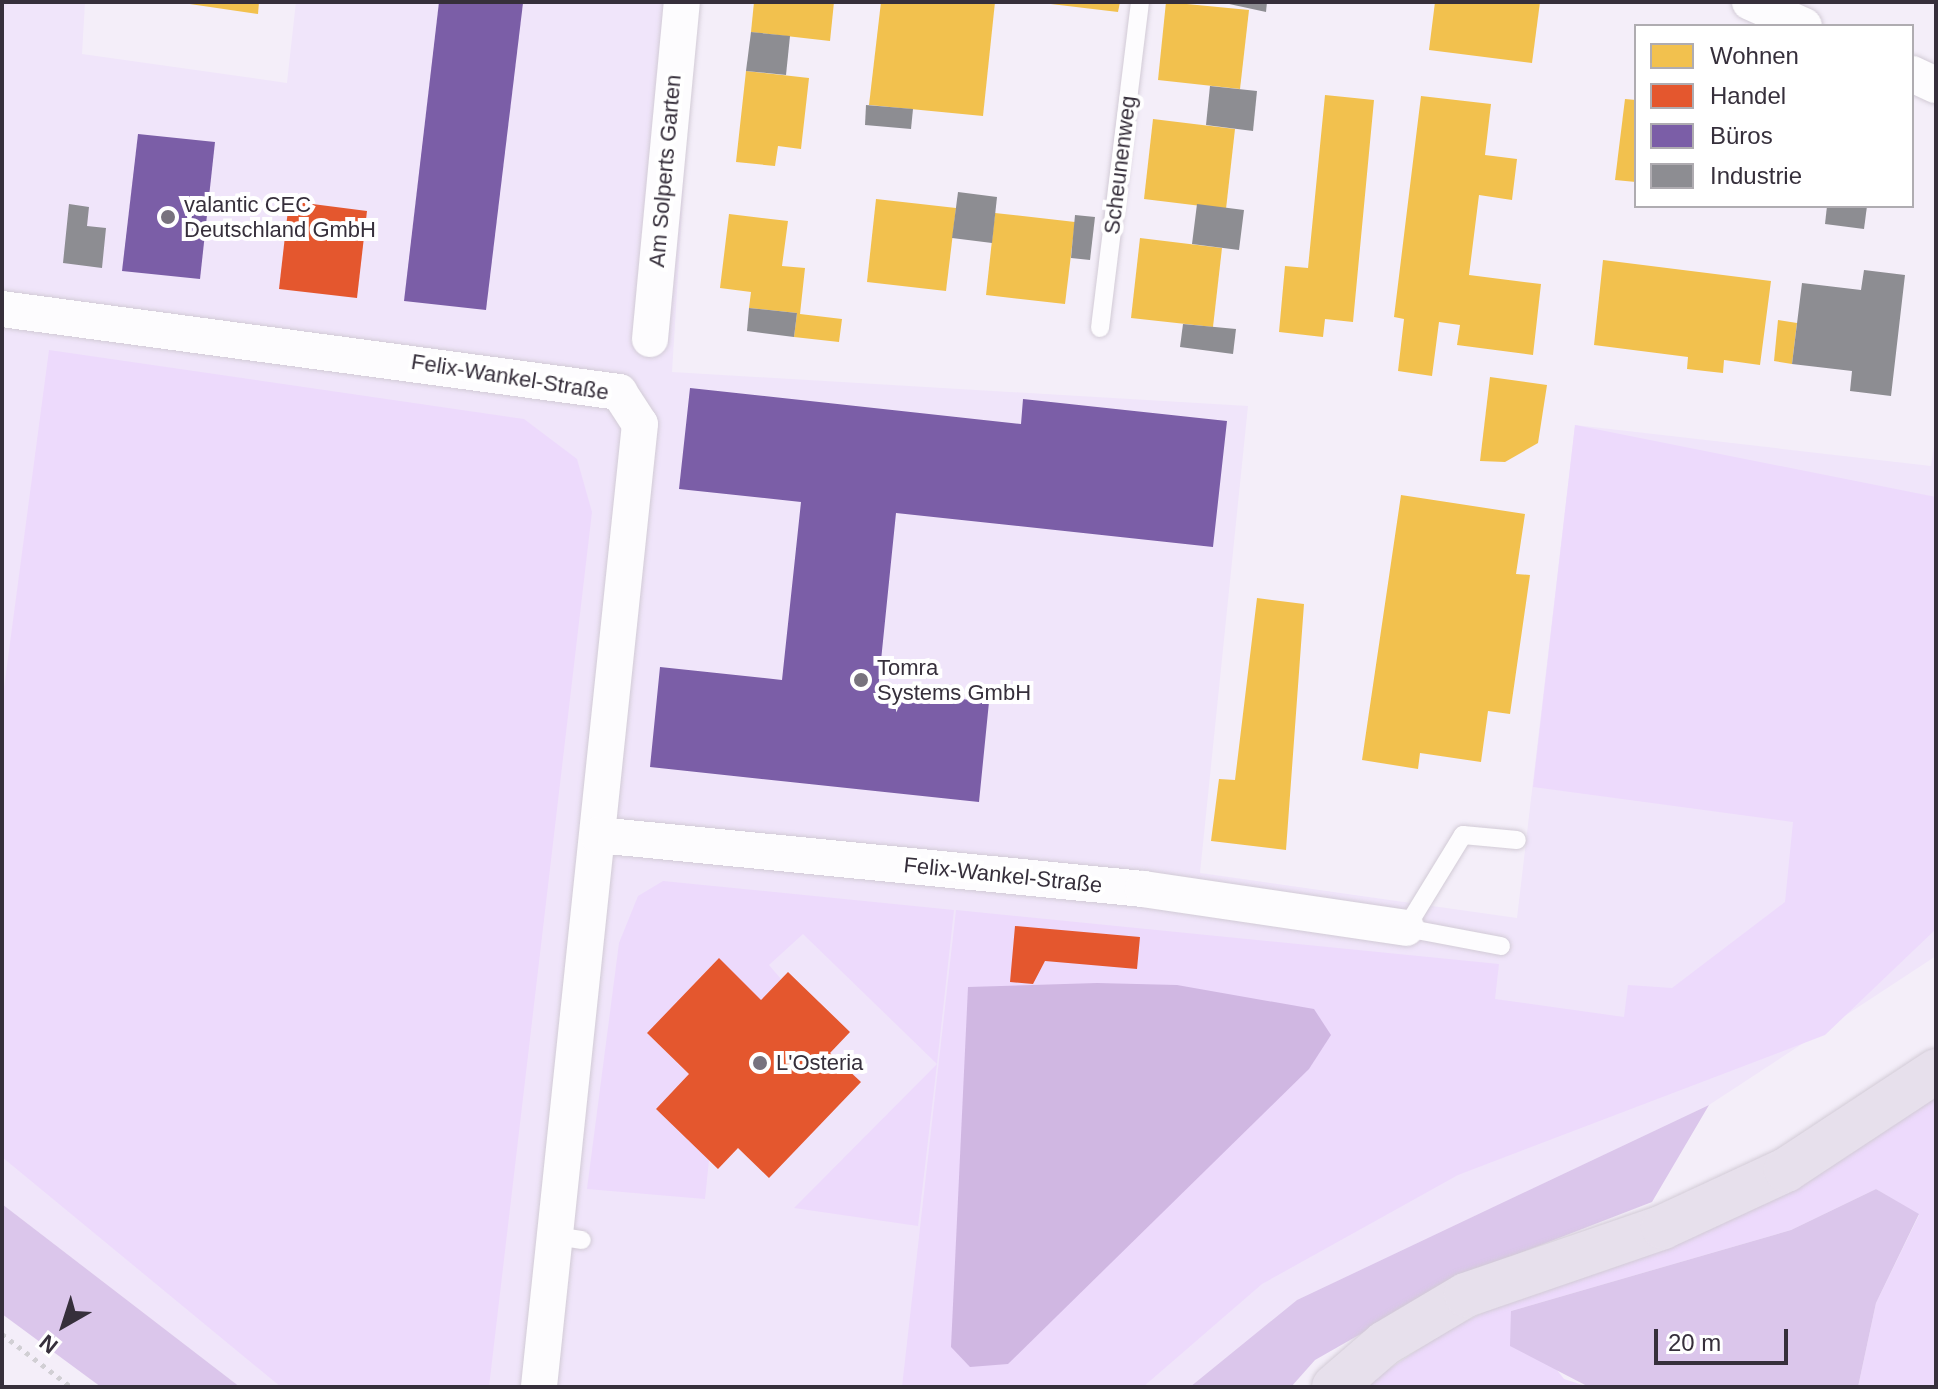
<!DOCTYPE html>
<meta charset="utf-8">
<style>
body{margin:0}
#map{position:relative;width:1938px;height:1389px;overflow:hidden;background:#f4eef9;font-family:Helvetica,sans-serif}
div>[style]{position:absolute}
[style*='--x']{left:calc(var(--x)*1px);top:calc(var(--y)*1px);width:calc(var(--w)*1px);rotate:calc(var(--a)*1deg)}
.built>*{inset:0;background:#f0e5fa}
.green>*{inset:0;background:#eddafc}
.forest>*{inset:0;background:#dbc6eb}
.water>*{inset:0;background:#d0b7e2}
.homes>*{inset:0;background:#f2c14e}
.shops>*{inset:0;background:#e4572e}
.offices>*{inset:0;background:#7b5ea7}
.industry>*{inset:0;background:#8d8d92}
.path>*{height:5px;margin-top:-2.5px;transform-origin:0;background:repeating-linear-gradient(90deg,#d1cfd4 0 4px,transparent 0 10px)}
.roads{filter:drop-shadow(0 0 2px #d2cbd6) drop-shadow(0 0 2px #d2cbd6)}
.service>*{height:18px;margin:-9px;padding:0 9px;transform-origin:9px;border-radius:9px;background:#fdfcfe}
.minor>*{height:36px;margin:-18px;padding:0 18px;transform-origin:18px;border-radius:18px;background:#fdfcfe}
.motorway>*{height:44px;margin:-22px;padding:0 22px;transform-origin:22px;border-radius:22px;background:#e7e0ec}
.dots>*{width:22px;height:22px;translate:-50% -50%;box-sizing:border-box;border:4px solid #fff;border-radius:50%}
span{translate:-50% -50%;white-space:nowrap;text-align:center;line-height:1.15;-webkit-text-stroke:8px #fff;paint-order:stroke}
.street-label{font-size:22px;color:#362f3b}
.poi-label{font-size:22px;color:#362f3b}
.left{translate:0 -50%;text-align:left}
.frame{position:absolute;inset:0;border:4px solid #362f3b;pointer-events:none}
.legend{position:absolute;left:1634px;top:24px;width:280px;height:184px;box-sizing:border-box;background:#fff;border:2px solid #afacb1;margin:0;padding:10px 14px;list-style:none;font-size:24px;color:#362f3b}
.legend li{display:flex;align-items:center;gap:16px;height:40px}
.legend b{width:40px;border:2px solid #afacb1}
.north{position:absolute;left:24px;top:1285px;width:80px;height:80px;-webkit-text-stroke:6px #fff;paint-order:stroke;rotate:219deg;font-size:22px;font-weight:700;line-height:32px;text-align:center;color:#362f3b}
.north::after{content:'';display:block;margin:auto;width:28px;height:36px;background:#362f3b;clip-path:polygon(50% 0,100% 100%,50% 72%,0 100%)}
.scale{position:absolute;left:1654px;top:1329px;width:134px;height:36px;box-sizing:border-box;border:4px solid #362f3b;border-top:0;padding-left:10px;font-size:24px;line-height:28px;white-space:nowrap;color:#362f3b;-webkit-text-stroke:6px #fff;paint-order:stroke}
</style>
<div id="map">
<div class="built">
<div style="clip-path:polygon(2px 2px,85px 2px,82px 54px,287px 83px,296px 2px,695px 2px,672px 372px,1248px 406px,1200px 873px,1517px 918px,1575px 425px,1931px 466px,1936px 434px,1936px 956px,1709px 1105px,1297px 1300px,1190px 1387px,240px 1387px,2px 1204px)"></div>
</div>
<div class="green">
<div style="clip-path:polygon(49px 350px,524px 419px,577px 459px,592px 512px,489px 1387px,281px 1387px,2px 1157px,2px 703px)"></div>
<div style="clip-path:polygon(1575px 425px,1936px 497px,1936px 929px,1825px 1035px,1458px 1175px,1262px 1284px,1143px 1387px,902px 1387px,956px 910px,1499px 964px,1495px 999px,1624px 1017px,1628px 985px,1672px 988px,1785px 902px,1793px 822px,1533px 787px)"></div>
<div style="clip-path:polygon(663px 881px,954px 910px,937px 1064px,918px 1226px,794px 1208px,937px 1064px,803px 934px,769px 965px,781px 979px,761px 1000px,718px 959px,647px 1033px,689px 1074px,656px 1109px,709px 1160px,705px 1199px,587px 1189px,619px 943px,638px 896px)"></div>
<div style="clip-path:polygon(1936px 1088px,1936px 1387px,1858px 1387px,1876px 1303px,1919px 1215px,1876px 1189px,1791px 1230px,1511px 1311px,1564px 1379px,1589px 1387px,1362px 1387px,1446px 1331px)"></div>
</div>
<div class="forest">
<div style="clip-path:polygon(1709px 1105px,1652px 1202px,1466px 1274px,1315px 1360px,1291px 1387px,1190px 1387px,1297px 1300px)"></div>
<div style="clip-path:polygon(1876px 1189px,1919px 1214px,1876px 1303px,1858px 1387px,1589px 1387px,1510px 1346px,1511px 1311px,1791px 1230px)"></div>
<div style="clip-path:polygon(2px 1204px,240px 1387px,101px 1387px,2px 1314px)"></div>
</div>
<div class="water">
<div style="clip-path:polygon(1097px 983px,1177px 985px,1314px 1009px,1331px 1035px,1309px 1069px,1008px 1364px,970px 1367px,951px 1347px,968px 987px)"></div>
</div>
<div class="homes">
<div style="clip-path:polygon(176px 2px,259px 2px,258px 14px)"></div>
<div style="clip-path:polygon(754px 2px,834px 2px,830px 41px,751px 32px)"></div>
<div style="clip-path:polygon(881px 2px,995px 2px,983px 116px,869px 105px)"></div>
<div style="clip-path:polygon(1034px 2px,1120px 2px,1118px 12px)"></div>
<div style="clip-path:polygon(1166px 2px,1249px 10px,1240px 89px,1158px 80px)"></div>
<div style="clip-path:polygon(1435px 2px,1540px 2px,1532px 63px,1429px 50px)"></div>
<div style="clip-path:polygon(746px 71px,809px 78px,801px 149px,778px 146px,775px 166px,736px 162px)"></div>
<div style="clip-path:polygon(1325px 95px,1374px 100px,1353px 322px,1325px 319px,1323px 337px,1279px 332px,1285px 266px,1308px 268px)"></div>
<div style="clip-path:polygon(1421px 96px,1491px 104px,1485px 155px,1517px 159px,1512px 200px,1479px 195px,1469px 275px,1541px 284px,1533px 355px,1457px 345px,1460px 325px,1439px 322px,1432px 376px,1398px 371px,1404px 319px,1394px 317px)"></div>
<div style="clip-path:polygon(1625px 99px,1636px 100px,1636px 182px,1615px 180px)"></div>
<div style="clip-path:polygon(1153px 119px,1235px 129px,1226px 209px,1144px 199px)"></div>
<div style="clip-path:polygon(876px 199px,956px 208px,946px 291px,867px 282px)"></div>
<div style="clip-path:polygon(995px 213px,1075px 222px,1065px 304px,986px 295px)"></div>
<div style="clip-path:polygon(729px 214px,788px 221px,782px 266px,805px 268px,800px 314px,842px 319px,839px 342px,794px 337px,797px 313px,749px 308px,751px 292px,720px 288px)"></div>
<div style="clip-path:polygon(1140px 238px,1222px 248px,1213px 327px,1131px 318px)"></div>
<div style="clip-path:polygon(1603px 260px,1771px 281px,1760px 365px,1724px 360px,1723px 373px,1687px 369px,1688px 357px,1594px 345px)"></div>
<div style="clip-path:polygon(1778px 320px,1797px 323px,1792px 364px,1774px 361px)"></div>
<div style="clip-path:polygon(1490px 377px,1547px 385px,1538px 443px,1505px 462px,1480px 461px)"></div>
<div style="clip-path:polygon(1401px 495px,1525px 514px,1516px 574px,1530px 575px,1510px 714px,1488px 711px,1481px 762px,1420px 753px,1418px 769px,1362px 760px)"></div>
<div style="clip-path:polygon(1257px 598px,1304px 604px,1286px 850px,1211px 841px,1219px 779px,1235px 780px)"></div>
</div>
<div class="shops">
<div style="clip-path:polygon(289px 201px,367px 211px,357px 298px,279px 289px)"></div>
<div style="clip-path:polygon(1015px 926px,1140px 937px,1137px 969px,1045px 961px,1033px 984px,1010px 982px)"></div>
<div style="clip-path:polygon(719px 958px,761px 1000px,788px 972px,850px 1032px,830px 1053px,861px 1082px,769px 1178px,738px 1148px,718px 1169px,656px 1109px,689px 1074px,647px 1033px)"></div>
</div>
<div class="offices">
<div style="clip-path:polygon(439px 2px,523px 3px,486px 310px,404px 301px)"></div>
<div style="clip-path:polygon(138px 134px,215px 142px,200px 279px,122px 271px)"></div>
<div style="clip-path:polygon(690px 388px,1021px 424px,1023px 399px,1227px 421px,1213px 547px,896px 513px,878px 690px,989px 702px,979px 802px,650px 767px,660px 667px,782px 680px,801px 502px,679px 489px)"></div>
</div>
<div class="industry">
<div style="clip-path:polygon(1220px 2px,1267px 2px,1266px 12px)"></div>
<div style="clip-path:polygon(751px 32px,790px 36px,786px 75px,746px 71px)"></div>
<div style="clip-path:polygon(1210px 86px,1257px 91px,1253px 131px,1206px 125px)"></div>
<div style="clip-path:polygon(866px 105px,913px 109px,911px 129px,865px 125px)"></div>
<div style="clip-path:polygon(958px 192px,997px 197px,992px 243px,952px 238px)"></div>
<div style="clip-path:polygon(69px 204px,89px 207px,87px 226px,106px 228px,102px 268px,63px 263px)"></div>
<div style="clip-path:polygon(1197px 204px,1244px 210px,1239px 250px,1192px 244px)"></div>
<div style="clip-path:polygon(1827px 206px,1867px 206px,1864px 229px,1825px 224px)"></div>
<div style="clip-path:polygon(1075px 215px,1095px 217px,1090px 260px,1071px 258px)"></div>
<div style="clip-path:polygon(1864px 270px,1905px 275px,1891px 396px,1850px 391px,1852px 371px,1792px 364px,1802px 283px,1861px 290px)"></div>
<div style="clip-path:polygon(749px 308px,797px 313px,794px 337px,747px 331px)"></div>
<div style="clip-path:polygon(1183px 324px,1236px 329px,1233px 354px,1180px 347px)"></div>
</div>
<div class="path">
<div style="--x:2;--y:1334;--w:87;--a:37.5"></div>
</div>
<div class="roads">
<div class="service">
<div style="--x:1100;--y:328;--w:328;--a:-83"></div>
<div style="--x:1501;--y:946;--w:97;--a:-169.3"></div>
<div style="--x:1406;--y:928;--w:109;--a:-58.5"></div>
<div style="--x:1463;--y:835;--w:54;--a:5.3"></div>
<div style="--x:556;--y:1236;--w:26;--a:9"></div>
</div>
<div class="minor">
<div style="--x:1750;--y:2;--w:59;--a:24"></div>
<div style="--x:1912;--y:74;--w:26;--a:25"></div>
<div style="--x:2;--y:309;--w:623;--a:7.66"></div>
<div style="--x:619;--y:392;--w:38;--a:57"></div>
<div style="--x:640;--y:424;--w:968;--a:95.99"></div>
<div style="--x:650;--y:339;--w:339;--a:-84.6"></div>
<div style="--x:598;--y:835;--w:548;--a:5.66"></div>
<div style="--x:1143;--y:889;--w:266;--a:8.4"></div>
</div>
<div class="motorway">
<div style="--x:1334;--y:1387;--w:67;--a:-40.8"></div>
<div style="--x:1385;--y:1343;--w:94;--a:-30.7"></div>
<div style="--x:1466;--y:1295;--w:208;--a:-19"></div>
<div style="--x:1663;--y:1227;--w:136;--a:-24.9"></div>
<div style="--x:1786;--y:1170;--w:180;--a:-33.4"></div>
</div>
</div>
<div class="dots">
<div style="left:168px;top:217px;background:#78727e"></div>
<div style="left:861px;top:680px;background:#78727e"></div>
<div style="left:760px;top:1063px;background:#78727e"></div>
</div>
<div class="street-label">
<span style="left:1120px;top:165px;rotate:-83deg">Scheunenweg</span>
<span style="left:665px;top:171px;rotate:-85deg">Am Solperts Garten</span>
<span style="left:510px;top:377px;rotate:9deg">Felix-Wankel-Straße</span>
<span style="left:1003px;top:875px;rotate:6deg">Felix-Wankel-Straße</span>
</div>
<div class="poi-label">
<span class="left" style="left:184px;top:217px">valantic CEC<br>Deutschland GmbH</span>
<span class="left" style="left:877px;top:680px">Tomra<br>Systems GmbH</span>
<span class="left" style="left:776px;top:1063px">L'Osteria</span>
</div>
<div class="frame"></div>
<ul class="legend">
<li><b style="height:22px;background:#f2c14e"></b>Wohnen</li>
<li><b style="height:22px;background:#e4572e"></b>Handel</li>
<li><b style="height:22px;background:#7b5ea7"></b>Büros</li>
<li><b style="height:22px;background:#8d8d92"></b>Industrie</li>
</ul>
<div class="north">N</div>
<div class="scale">20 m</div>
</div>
